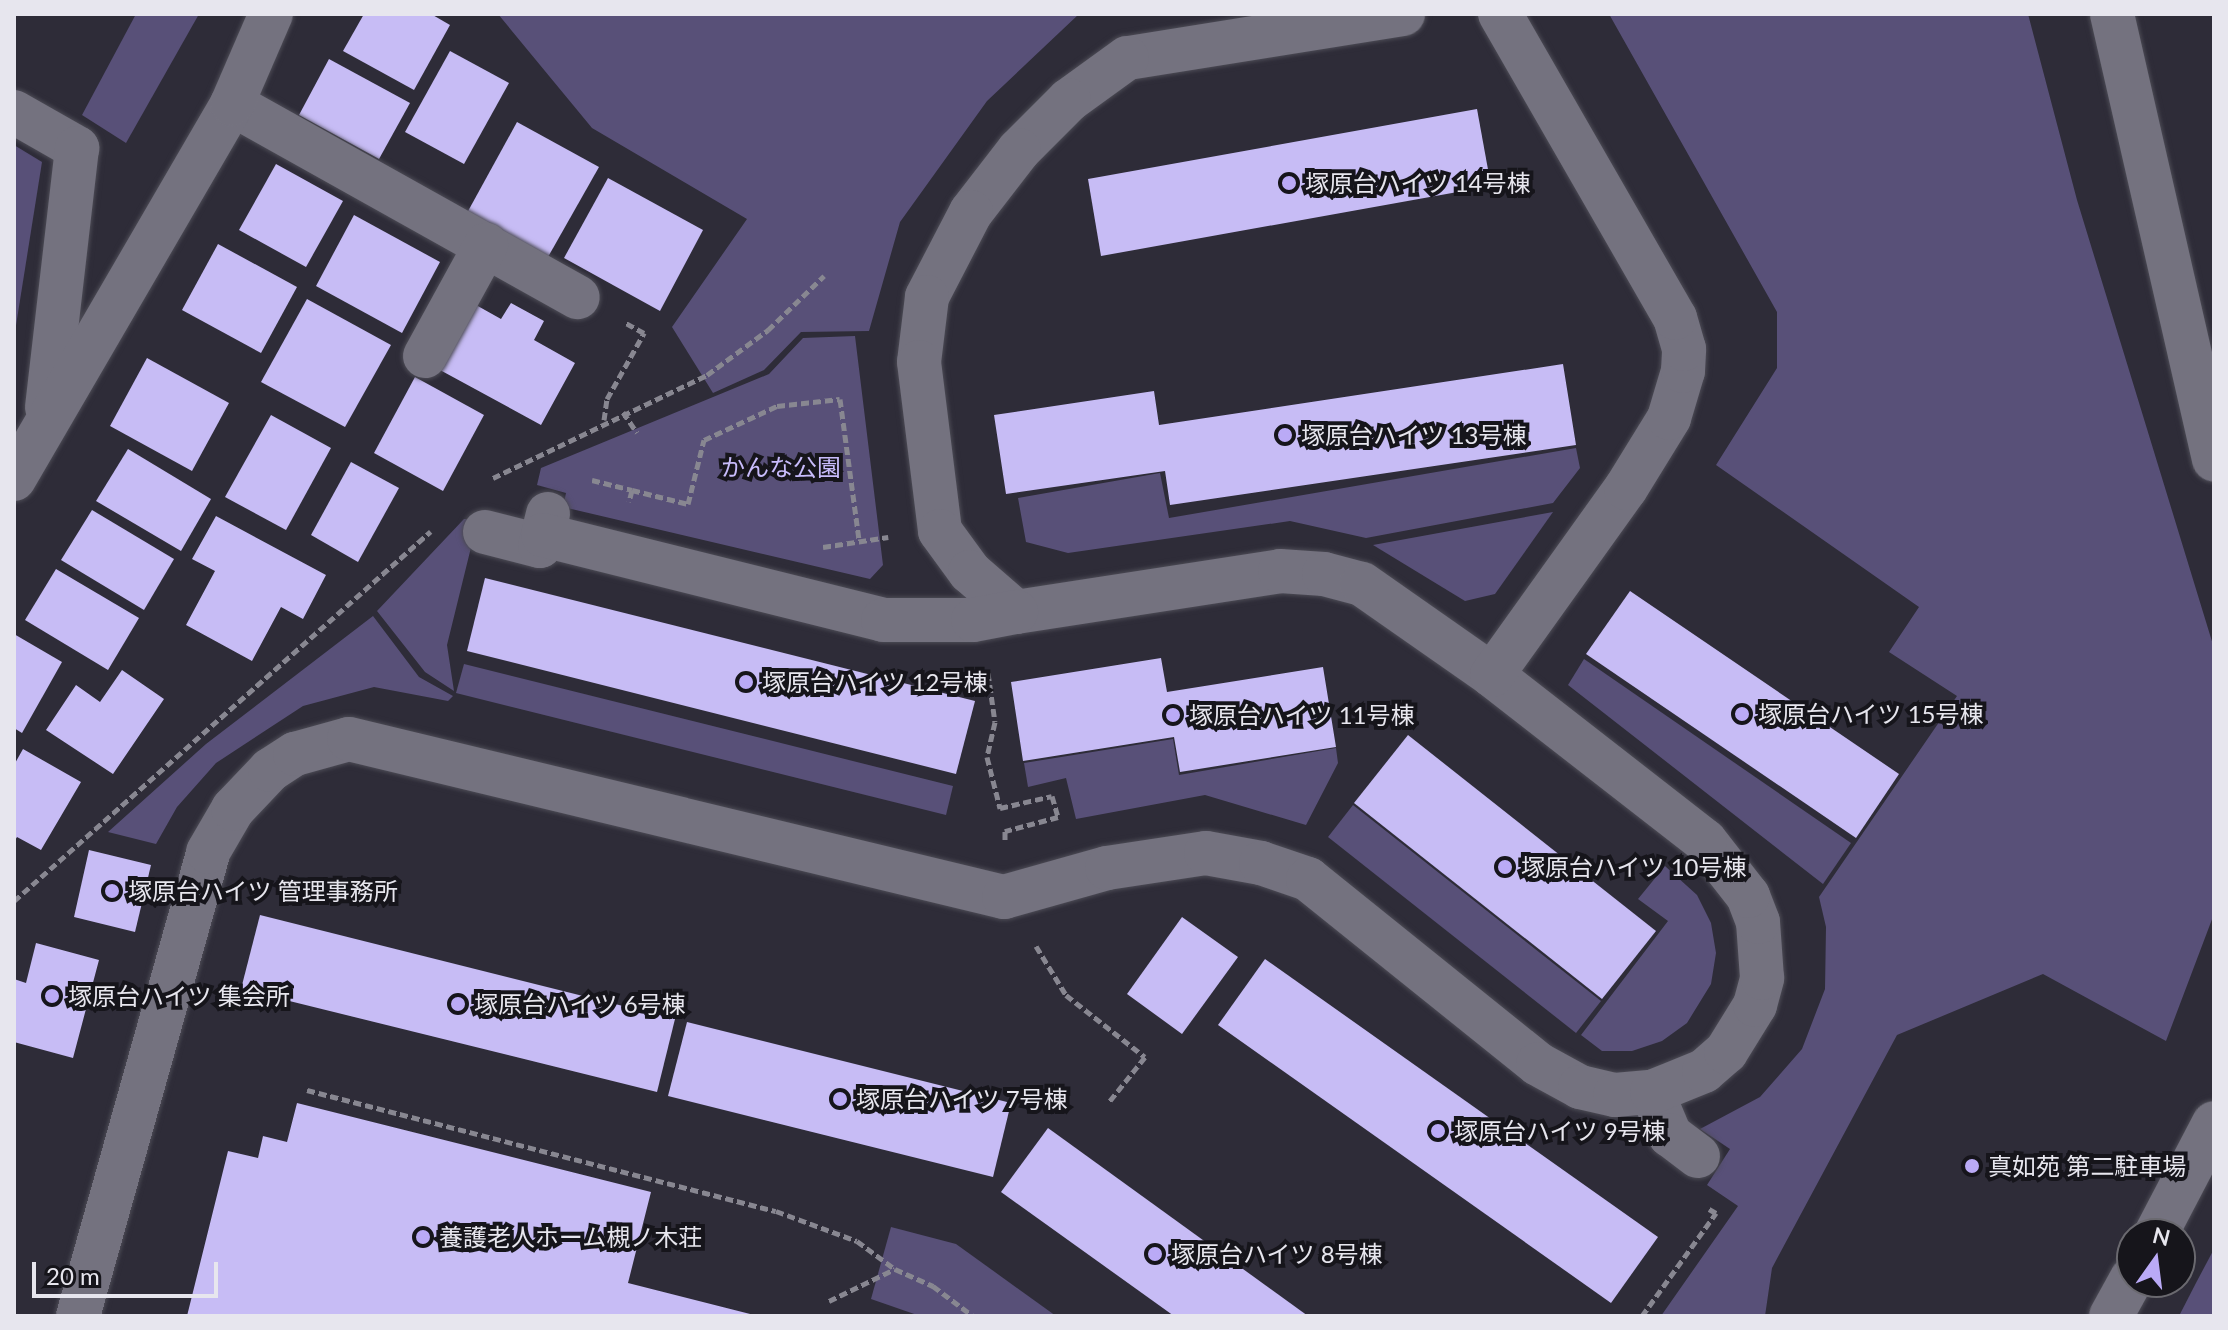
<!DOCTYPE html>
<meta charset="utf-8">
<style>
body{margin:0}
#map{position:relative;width:2228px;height:1330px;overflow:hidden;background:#2e2c38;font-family:Lato,"Noto Sans JP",sans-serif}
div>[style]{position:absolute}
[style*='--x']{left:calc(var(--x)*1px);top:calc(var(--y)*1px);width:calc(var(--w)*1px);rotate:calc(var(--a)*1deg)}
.green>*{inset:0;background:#585078}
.building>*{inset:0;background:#c7bcf5}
.path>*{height:5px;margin-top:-2.5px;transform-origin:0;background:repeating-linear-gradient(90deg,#888791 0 8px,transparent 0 12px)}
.roads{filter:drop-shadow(0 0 2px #4c4b55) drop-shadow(0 0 2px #4c4b55)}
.minor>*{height:44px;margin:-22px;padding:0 22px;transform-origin:22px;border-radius:22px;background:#74727f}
.dots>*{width:22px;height:22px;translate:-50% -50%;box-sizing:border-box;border:4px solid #16151b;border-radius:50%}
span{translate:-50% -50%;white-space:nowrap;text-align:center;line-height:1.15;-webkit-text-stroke:8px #16151b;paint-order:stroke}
.poi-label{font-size:24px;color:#e7e6ee}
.left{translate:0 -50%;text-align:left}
.park-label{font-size:24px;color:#c8bcfb}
.frame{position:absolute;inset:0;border:16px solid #e7e6ee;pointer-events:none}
.north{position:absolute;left:2116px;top:1218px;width:80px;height:80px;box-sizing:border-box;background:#16151b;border:2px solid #6a696f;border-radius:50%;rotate:14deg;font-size:22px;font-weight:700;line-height:32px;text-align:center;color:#e7e6ee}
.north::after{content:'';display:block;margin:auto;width:28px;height:36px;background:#baaaf6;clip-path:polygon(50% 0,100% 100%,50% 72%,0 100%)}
.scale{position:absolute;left:32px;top:1262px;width:186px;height:36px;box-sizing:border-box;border:4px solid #e7e6ee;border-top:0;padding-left:10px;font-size:24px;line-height:28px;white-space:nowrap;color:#e7e6ee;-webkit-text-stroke:6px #16151b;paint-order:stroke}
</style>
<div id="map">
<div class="green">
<div style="clip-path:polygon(136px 14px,199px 14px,126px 143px,82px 115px)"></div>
<div style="clip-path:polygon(498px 14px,1079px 14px,987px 101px,900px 222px,869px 331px,801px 332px,764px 370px,713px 393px,672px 327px,747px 219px,592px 128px)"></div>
<div style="clip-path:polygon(1609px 14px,2028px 14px,2077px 200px,2214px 648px,2214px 914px,2166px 1041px,2043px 974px,1897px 1035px,1772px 1268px,1765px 1316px,1661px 1316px,1738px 1206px,1707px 1185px,1730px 1149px,1700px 1129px,1760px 1097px,1802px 1049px,1825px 989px,1826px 927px,1819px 897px,1957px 696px,1889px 652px,1919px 607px,1716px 465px,1777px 368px,1777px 312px)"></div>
<div style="clip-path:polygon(14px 145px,42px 162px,14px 338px)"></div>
<div style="clip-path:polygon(855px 336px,883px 565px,870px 579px,563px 507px,566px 493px,537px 485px,541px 468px,769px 374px,803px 338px)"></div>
<div style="clip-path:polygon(1576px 448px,1580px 468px,1553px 503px,1366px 538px,1290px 521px,1068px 553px,1026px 542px,1018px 498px,1160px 473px,1169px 518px)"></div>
<div style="clip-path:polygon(1553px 512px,1495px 594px,1465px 601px,1373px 545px)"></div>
<div style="clip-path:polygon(464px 519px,478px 519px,447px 645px,454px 691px,425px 672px,377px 611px)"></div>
<div style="clip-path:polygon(373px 616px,419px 677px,453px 696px,448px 701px,374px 687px,303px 706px,216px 763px,177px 807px,156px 844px,108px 832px,206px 744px)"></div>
<div style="clip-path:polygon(1584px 659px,1851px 843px,1823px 884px,1568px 685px)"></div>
<div style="clip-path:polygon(464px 664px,953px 786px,946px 815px,456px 693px)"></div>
<div style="clip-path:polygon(1173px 739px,1179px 775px,1336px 748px,1338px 763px,1306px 825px,1205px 795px,1076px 819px,1066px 778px,1028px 787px,1024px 763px)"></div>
<div style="clip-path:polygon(1353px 805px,1601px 1001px,1576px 1033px,1328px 837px)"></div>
<div style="clip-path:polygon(1665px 866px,1697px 895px,1711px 923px,1716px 953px,1711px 984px,1687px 1023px,1662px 1041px,1632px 1051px,1602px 1051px,1581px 1035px,1668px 921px,1638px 899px)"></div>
<div style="clip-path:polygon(891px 1227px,956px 1244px,1056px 1316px,920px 1316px,871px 1299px)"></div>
<div style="clip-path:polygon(2214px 1249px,2214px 1316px,2179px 1316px,2197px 1281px)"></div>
</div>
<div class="building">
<div style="clip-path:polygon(364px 14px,431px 14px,450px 25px,414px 90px,343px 51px)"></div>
<div style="clip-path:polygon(450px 51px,509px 83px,464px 164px,405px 132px)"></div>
<div style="clip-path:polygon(329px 59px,410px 103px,379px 159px,299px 115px)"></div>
<div style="clip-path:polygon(1477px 109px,1491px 186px,1101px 256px,1088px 179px)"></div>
<div style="clip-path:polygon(517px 122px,599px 167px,548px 257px,467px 213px)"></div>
<div style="clip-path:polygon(276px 164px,343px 201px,306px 267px,239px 230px)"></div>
<div style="clip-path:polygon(608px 178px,703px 230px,660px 311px,564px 258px)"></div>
<div style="clip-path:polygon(354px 215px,440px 262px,402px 333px,316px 286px)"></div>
<div style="clip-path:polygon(218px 244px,297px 287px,261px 353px,182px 310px)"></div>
<div style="clip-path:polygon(307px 299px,391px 345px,345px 427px,261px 382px)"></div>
<div style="clip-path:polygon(511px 303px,544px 321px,534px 340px,575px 363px,541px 425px,440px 370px,476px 305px,501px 319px)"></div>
<div style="clip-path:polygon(147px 358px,229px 403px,192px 471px,110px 426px)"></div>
<div style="clip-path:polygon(1563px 364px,1576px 445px,1170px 505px,1165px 471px,1006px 494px,994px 415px,1154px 391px,1159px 425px)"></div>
<div style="clip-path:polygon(415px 377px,484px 415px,443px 491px,374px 453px)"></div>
<div style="clip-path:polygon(271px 415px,331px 448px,286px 530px,225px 497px)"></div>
<div style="clip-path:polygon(128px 449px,211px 499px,181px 551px,96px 501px)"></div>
<div style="clip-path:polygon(351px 462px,399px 488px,358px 562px,311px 535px)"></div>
<div style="clip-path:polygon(92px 510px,174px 559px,144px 610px,61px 560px)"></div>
<div style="clip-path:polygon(216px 516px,326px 575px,303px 619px,281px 607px,252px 661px,186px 625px,215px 571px,192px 559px)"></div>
<div style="clip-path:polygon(56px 569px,139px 618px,108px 670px,25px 620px)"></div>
<div style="clip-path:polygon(485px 578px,975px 701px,956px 774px,467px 651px)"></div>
<div style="clip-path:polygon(1630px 591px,1899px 774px,1856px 838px,1586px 654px)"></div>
<div style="clip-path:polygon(14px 634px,62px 662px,22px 733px,14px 728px)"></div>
<div style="clip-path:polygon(1161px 658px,1167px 692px,1323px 667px,1336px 747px,1180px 772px,1174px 737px,1023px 761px,1011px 682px)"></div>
<div style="clip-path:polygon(122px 670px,164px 699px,113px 774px,46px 730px,76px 685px,100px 702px)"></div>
<div style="clip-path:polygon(1408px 735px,1656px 931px,1602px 999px,1354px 803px)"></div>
<div style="clip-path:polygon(23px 749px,81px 782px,41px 850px,17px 837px,14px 842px,14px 765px)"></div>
<div style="clip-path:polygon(89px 850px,151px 865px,135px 932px,74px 917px)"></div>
<div style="clip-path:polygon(260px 915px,675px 1019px,657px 1092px,241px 989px)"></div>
<div style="clip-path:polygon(1182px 917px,1238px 957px,1182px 1034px,1127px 994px)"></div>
<div style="clip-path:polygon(36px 943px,99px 960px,73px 1058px,14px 1042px,14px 979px,26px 983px)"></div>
<div style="clip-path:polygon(1265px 959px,1658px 1237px,1611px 1303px,1218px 1025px)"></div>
<div style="clip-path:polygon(687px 1022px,1011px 1103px,993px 1177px,668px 1096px)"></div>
<div style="clip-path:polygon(297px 1103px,651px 1192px,628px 1283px,758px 1316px,187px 1316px,228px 1151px,258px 1158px,263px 1136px,287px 1142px)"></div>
<div style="clip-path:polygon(1048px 1128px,1308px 1316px,1174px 1316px,1001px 1192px)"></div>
</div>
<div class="path">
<div style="--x:623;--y:412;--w:25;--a:56"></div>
<div style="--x:604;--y:420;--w:21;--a:-82"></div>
<div style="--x:607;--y:399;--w:76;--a:-60.7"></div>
<div style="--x:644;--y:333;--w:21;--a:-151"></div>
<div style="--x:493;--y:478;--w:237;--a:-25.7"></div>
<div style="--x:707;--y:375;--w:76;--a:-36.4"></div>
<div style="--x:768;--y:330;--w:78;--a:-44"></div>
<div style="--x:592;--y:480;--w:41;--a:14"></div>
<div style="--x:632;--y:490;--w:12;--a:104"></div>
<div style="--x:632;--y:490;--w:58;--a:14"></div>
<div style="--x:688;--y:504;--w:66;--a:-76"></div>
<div style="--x:704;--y:440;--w:81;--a:-25"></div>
<div style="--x:777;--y:406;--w:63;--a:-6.3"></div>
<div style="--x:840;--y:399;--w:142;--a:82.3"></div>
<div style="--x:823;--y:547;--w:66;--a:-8.7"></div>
<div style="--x:988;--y:673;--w:49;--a:81.9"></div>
<div style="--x:995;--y:722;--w:36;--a:103"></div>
<div style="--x:987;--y:757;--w:53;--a:75.7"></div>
<div style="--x:1000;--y:808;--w:53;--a:-13"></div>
<div style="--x:1052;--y:796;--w:22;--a:74"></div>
<div style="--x:1058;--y:817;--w:55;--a:165.2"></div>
<div style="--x:1005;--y:831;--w:10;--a:90"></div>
<div style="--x:14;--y:901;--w:557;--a:-41.58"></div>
<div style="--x:1036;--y:946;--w:57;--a:58.5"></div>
<div style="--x:1066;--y:995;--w:100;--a:38.1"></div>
<div style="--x:1145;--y:1057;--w:58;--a:128.7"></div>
<div style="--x:307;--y:1090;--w:484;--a:14.5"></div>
<div style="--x:776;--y:1211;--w:86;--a:20.3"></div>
<div style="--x:857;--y:1241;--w:47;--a:36.4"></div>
<div style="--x:829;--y:1301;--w:73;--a:-25.9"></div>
<div style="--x:895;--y:1269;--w:42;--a:24.1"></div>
<div style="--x:933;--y:1286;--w:50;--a:36.9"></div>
<div style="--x:1642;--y:1316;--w:127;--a:-54.3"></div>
<div style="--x:1716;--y:1213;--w:8;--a:-150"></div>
</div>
<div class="roads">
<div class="minor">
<div style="--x:1403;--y:14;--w:279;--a:170.9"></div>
<div style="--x:1127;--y:58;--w:72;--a:144.1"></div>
<div style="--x:1069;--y:100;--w:71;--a:135"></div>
<div style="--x:1019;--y:150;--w:78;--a:127.7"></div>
<div style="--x:971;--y:212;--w:96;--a:117.4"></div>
<div style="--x:927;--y:297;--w:65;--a:97"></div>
<div style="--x:919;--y:362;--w:170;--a:82.9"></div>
<div style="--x:940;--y:531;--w:51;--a:53.8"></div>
<div style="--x:970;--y:572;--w:61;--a:41"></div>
<div style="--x:1016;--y:612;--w:267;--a:-8.8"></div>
<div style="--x:1280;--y:571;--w:44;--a:3.9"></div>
<div style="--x:1324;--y:574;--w:39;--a:15"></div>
<div style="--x:1362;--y:584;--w:159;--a:35"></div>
<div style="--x:2112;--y:14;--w:457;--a:77.1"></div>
<div style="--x:232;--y:104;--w:396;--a:29.2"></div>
<div style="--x:14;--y:112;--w:73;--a:29.7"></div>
<div style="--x:77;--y:148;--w:261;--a:96.6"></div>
<div style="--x:425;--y:356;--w:127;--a:-61.2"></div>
<div style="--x:14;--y:479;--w:434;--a:-59.8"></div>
<div style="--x:232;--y:104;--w:98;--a:-66.6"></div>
<div style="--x:485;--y:532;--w:57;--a:14.3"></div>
<div style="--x:540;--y:546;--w:33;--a:-76"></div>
<div style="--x:543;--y:535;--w:350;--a:14"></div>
<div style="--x:883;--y:620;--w:90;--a:0"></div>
<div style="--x:973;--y:620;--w:44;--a:-10.5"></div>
<div style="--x:1652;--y:1092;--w:47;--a:67.3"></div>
<div style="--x:1670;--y:1135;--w:35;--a:37"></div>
<div style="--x:2156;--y:1234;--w:125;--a:-62.4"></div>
<div style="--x:78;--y:1316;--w:482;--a:-74.3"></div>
<div style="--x:208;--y:852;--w:50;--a:-59.8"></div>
<div style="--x:233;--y:809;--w:54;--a:-46.5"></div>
<div style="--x:270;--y:770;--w:30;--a:-33"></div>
<div style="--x:295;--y:754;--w:56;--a:-15.5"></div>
<div style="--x:349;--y:739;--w:674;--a:13.56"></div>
<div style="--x:1004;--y:897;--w:107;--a:-15.7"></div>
<div style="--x:1107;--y:868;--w:100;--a:-8.6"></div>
<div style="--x:1206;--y:853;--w:56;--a:10.3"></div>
<div style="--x:1261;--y:863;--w:50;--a:18.8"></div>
<div style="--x:1308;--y:879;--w:295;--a:38.8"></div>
<div style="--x:1538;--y:1064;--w:48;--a:28.7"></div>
<div style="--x:1580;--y:1087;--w:36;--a:13"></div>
<div style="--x:1615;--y:1095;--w:37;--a:-5"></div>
<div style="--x:1652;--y:1092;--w:56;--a:-22"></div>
<div style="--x:1704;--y:1071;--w:29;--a:-41"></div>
<div style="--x:1726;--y:1052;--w:55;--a:-58.3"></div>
<div style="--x:1755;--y:1005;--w:28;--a:-75"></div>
<div style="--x:1762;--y:978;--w:56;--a:-94.1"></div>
<div style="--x:1758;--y:922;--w:28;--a:-111"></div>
<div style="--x:1748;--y:896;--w:70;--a:-128"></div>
<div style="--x:1705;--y:841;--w:270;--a:-142.1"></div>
<div style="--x:1492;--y:675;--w:230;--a:-54.4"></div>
<div style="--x:1626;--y:488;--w:82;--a:-58.4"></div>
<div style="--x:1669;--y:418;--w:49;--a:-73.4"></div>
<div style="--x:1683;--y:371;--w:22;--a:-87"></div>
<div style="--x:1684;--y:349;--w:32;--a:-106"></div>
<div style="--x:1675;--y:318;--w:351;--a:-119.9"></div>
<div style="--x:2111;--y:1316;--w:43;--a:-61.1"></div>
</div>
</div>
<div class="dots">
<div style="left:1289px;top:183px;background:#baaaf6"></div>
<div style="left:1285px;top:435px;background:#baaaf6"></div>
<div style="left:746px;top:682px;background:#baaaf6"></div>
<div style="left:1742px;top:714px;background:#baaaf6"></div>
<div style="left:1173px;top:715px;background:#baaaf6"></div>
<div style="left:1505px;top:867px;background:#baaaf6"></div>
<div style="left:112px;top:891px;background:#baaaf6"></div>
<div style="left:52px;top:996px;background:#baaaf6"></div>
<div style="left:458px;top:1004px;background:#baaaf6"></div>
<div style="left:840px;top:1099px;background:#baaaf6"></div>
<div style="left:1438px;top:1131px;background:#baaaf6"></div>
<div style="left:1972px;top:1166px;background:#baaaf6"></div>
<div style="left:423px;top:1237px;background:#baaaf6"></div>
<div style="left:1155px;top:1254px;background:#baaaf6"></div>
</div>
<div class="poi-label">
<span class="left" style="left:1305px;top:183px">塚原台ハイツ 14号棟</span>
<span class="left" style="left:1301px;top:435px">塚原台ハイツ 13号棟</span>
<span class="left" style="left:762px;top:682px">塚原台ハイツ 12号棟</span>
<span class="left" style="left:1758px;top:714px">塚原台ハイツ 15号棟</span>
<span class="left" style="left:1189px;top:715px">塚原台ハイツ 11号棟</span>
<span class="left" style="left:1521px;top:867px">塚原台ハイツ 10号棟</span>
<span class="left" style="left:128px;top:891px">塚原台ハイツ 管理事務所</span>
<span class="left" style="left:68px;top:996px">塚原台ハイツ 集会所</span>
<span class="left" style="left:474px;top:1004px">塚原台ハイツ 6号棟</span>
<span class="left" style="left:856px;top:1099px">塚原台ハイツ 7号棟</span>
<span class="left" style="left:1454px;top:1131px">塚原台ハイツ 9号棟</span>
<span class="left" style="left:1988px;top:1166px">真如苑 第二駐車場</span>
<span class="left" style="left:439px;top:1237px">養護老人ホーム槻ノ木荘</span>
<span class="left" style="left:1171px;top:1254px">塚原台ハイツ 8号棟</span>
</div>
<div class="park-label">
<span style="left:781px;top:467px">かんな公園</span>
</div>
<div class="frame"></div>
<div class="north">N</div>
<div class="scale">20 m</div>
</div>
